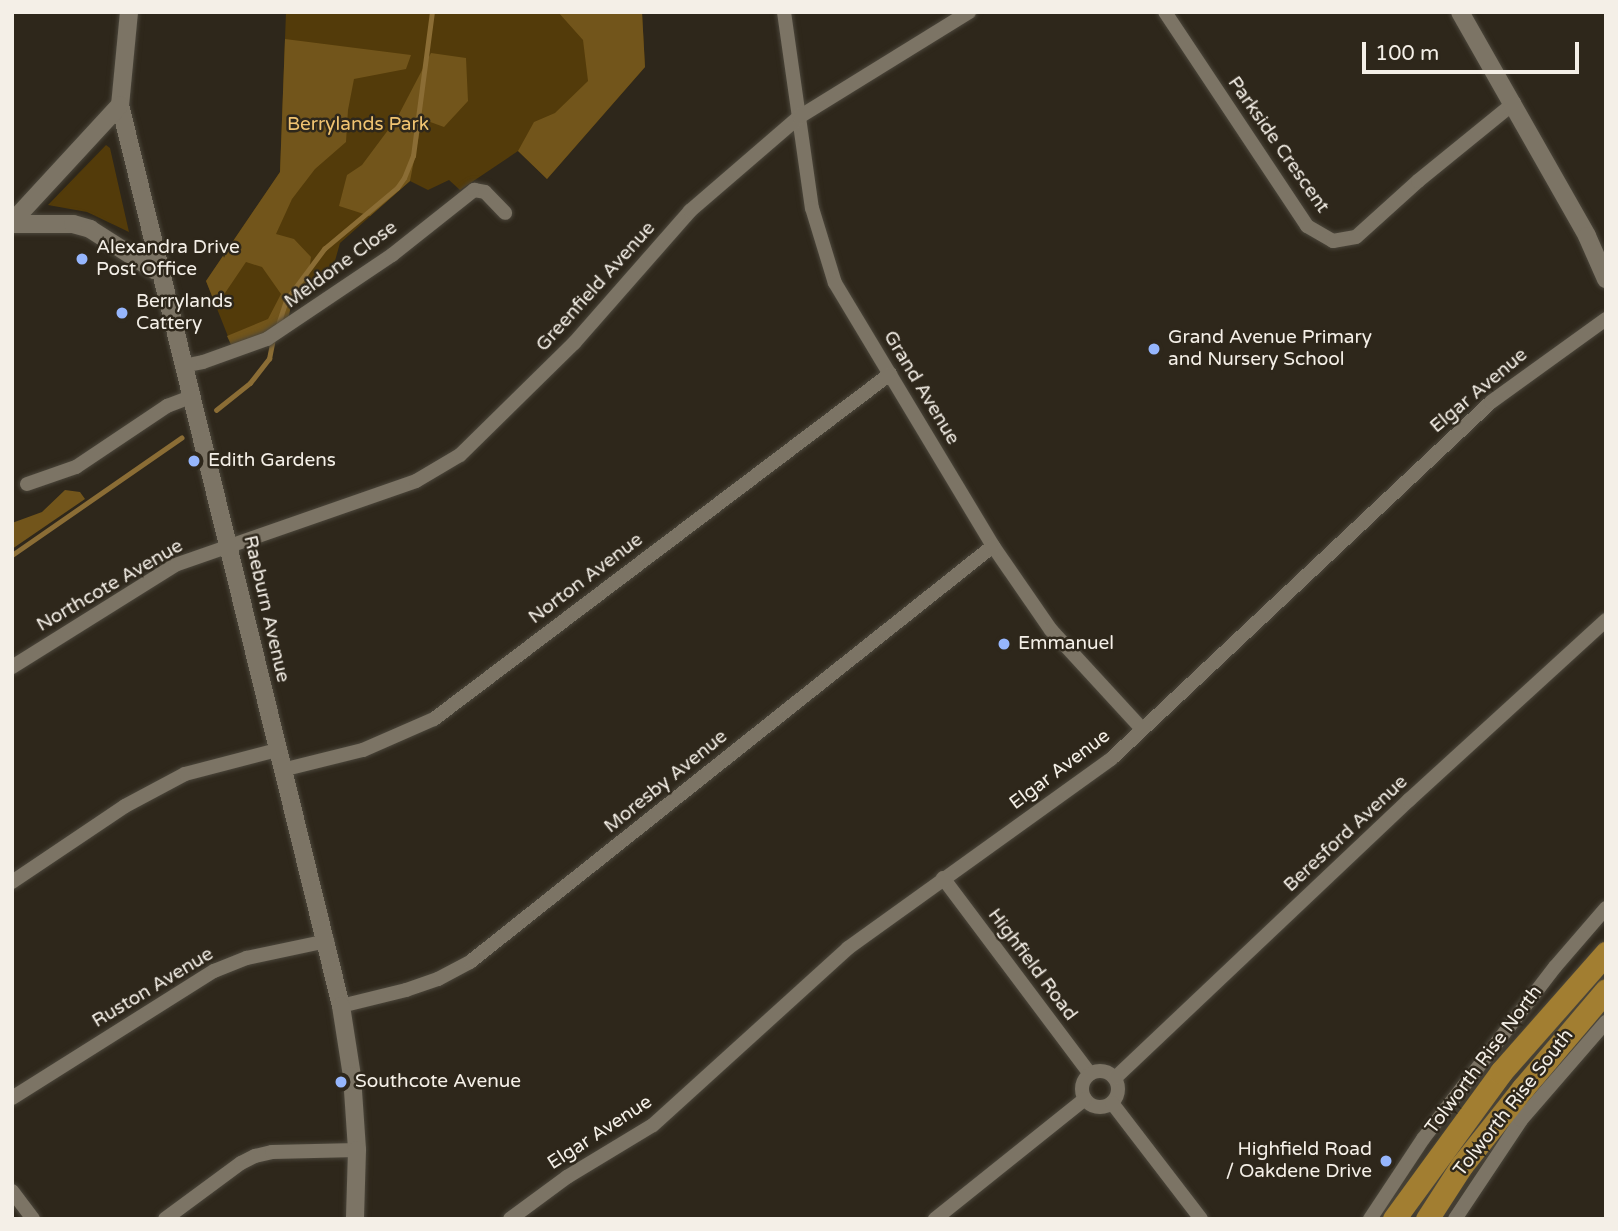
<!DOCTYPE html>
<style>
body{margin:0}
#map{position:relative;width:1618px;height:1231px;overflow:hidden;background:#2e271b;font-family:"Varela Round",sans-serif}
div>[style]{position:absolute}
[style*='--x']{left:calc(var(--x)*1px);top:calc(var(--y)*1px);width:calc(var(--w)*1px);rotate:calc(var(--a)*1deg)}
.green>*{inset:0;background:#533b0a}
.forest>*{inset:0;background:#72551b}
.stream>*{height:4.5px;margin:-2.25px;padding:0 2.25px;transform-origin:2.25px;border-radius:2.25px;background:#8b6d35}
.roads{filter:drop-shadow(0 0 2px #4b463b) drop-shadow(0 0 2px #4b463b)}
.minor>*{height:14px;margin:-7px;padding:0 7px;transform-origin:7px;border-radius:7px;background:#7c7465}
.minor>.ring{margin:-7px;padding:0;box-sizing:content-box;background:none;border:14px solid #7c7465;border-radius:50%}
.tertiary>*{height:18px;margin:-9px;padding:0 9px;transform-origin:9px;border-radius:9px;background:#7c7465}
.trunk>*{height:23px;margin:-11.5px;padding:0 11.5px;transform-origin:11.5px;border-radius:11.5px;background:#a27e31}
.dots>*{width:19px;height:19px;translate:-50% -50%;box-sizing:border-box;border:4px solid #2e271b;border-radius:50%}
span{translate:-50% -50%;white-space:nowrap;text-align:center;line-height:1.15;-webkit-text-stroke:5px #2e271b;paint-order:stroke}
.park-label{font-size:19px;color:#f0c371}
.street-label{font-size:19px;color:#f4efe7}
.poi-label{font-size:19px;color:#f4efe7}
.left{translate:0 -50%;text-align:left}
.right{translate:-100% -50%;text-align:right}
.frame{position:absolute;inset:0;border:14px solid #f4efe7;pointer-events:none}
.scale{position:absolute;left:1362px;top:42px;width:217px;height:32px;box-sizing:border-box;border:4px solid #f4efe7;border-top:0;padding-left:9px;font-size:21px;line-height:24px;white-space:nowrap;color:#f4efe7;-webkit-text-stroke:5px #2e271b;paint-order:stroke}
</style>
<div id="map">
<div class="green">
<div style="clip-path:polygon(286px 12px,642px 12px,645px 67px,547px 179px,518px 151px,460px 190px,449px 180px,428px 190px,410px 181px,340px 243px,333px 268px,293px 295px,287px 325px,233px 349px,206px 281px,280px 172px)"></div>
<div style="clip-path:polygon(106px 145px,110px 148px,129px 232px,87px 212px,48px 205px)"></div>
</div>
<div class="forest">
<div style="clip-path:polygon(558px 12px,642px 12px,645px 67px,547px 179px,518px 151px,534px 122px,555px 113px,588px 81px,583px 40px)"></div>
<div style="clip-path:polygon(285px 39px,411px 55px,406px 69px,354px 79px,348px 110px,346px 142px,315px 169px,292px 199px,276px 234px,294px 239px,311px 257px,307px 286px,293px 295px,287px 325px,233px 349px,227px 336px,268px 319px,281px 294px,262px 267px,246px 262px,221px 299px,214px 301px,206px 281px,280px 172px)"></div>
<div style="clip-path:polygon(431px 53px,466px 58px,468px 101px,444px 127px,422px 119px,410px 181px,370px 216px,339px 206px,347px 175px,362px 165px,397px 118px)"></div>
<div style="clip-path:polygon(65px 490px,80px 492px,85px 499px,12px 549px,12px 523px,42px 512px)"></div>
</div>
<div class="stream">
<div style="--x:277;--y:328;--w:29;--a:-72"></div>
<div style="--x:286;--y:300;--w:64;--a:-53.3"></div>
<div style="--x:324;--y:249;--w:95;--a:-39.9"></div>
<div style="--x:397;--y:188;--w:12;--a:-55"></div>
<div style="--x:404;--y:178;--w:24;--a:-68"></div>
<div style="--x:413;--y:156;--w:145;--a:-82.5"></div>
<div style="--x:216;--y:410;--w:43;--a:-38.5"></div>
<div style="--x:250;--y:383;--w:31;--a:-52"></div>
<div style="--x:269;--y:359;--w:20;--a:-79"></div>
<div style="--x:12;--y:555;--w:206;--a:-34.7"></div>
</div>
<div class="roads">
<div class="minor">
<div style="--x:784;--y:12;--w:198;--a:81.9"></div>
<div style="--x:812;--y:208;--w:78;--a:73"></div>
<div style="--x:835;--y:283;--w:307;--a:59"></div>
<div style="--x:993;--y:546;--w:102;--a:55.4"></div>
<div style="--x:1051;--y:630;--w:134;--a:47.4"></div>
<div style="--x:1165;--y:12;--w:257;--a:56.4"></div>
<div style="--x:1307;--y:226;--w:30;--a:30"></div>
<div style="--x:1333;--y:241;--w:23;--a:-10"></div>
<div style="--x:1356;--y:237;--w:84;--a:-42.1"></div>
<div style="--x:1418;--y:181;--w:124;--a:-39.1"></div>
<div style="--x:183;--y:366;--w:20;--a:-11"></div>
<div style="--x:203;--y:362;--w:68;--a:-19.8"></div>
<div style="--x:267;--y:339;--w:151;--a:-33.9"></div>
<div style="--x:392;--y:255;--w:105;--a:-38.4"></div>
<div style="--x:474;--y:190;--w:11;--a:10"></div>
<div style="--x:485;--y:192;--w:29;--a:46"></div>
<div style="--x:27;--y:484;--w:52;--a:-19.1"></div>
<div style="--x:76;--y:467;--w:110;--a:-33.8"></div>
<div style="--x:167;--y:406;--w:26;--a:-21"></div>
<div style="--x:12;--y:667;--w:192;--a:-32"></div>
<div style="--x:175;--y:565;--w:255;--a:-19.2"></div>
<div style="--x:416;--y:481;--w:51;--a:-30.6"></div>
<div style="--x:460;--y:455;--w:160;--a:-44.5"></div>
<div style="--x:574;--y:343;--w:176;--a:-48.7"></div>
<div style="--x:690;--y:211;--w:144;--a:-40.8"></div>
<div style="--x:799;--y:117;--w:200;--a:-31.7"></div>
<div style="--x:282;--y:770;--w:83;--a:-13.9"></div>
<div style="--x:363;--y:750;--w:77;--a:-23.6"></div>
<div style="--x:434;--y:719;--w:572;--a:-37.11"></div>
<div style="--x:943;--y:878;--w:245;--a:53.1"></div>
<div style="--x:12;--y:882;--w:136;--a:-33.9"></div>
<div style="--x:125;--y:806;--w:68;--a:-28.1"></div>
<div style="--x:185;--y:774;--w:95;--a:-14.6"></div>
<div style="--x:341;--y:1006;--w:67;--a:-13.8"></div>
<div style="--x:406;--y:990;--w:34;--a:-19"></div>
<div style="--x:438;--y:979;--w:36;--a:-28"></div>
<div style="--x:470;--y:962;--w:668;--a:-38.5"></div>
<div class="ring" style="left:1082px;top:1071px;width:22px;height:22px"></div>
<div style="--x:1115;--y:1078;--w:405;--a:-43.4"></div>
<div style="--x:1409;--y:800;--w:267;--a:-42.4"></div>
<div style="--x:12;--y:1098;--w:239;--a:-32.2"></div>
<div style="--x:214;--y:971;--w:35;--a:-22"></div>
<div style="--x:247;--y:958;--w:82;--a:-12"></div>
<div style="--x:1112;--y:1103;--w:146;--a:52.5"></div>
<div style="--x:12;--y:1191;--w:35;--a:53"></div>
<div style="--x:165;--y:1219;--w:94;--a:-36.4"></div>
<div style="--x:241;--y:1163;--w:16;--a:-27"></div>
<div style="--x:255;--y:1156;--w:17;--a:-13"></div>
<div style="--x:272;--y:1152;--w:85;--a:-1.3"></div>
<div style="--x:510;--y:1219;--w:71;--a:-36.4"></div>
<div style="--x:567;--y:1177;--w:100;--a:-31.2"></div>
<div style="--x:653;--y:1125;--w:263;--a:-42.2"></div>
<div style="--x:848;--y:948;--w:324;--a:-35.7"></div>
<div style="--x:1111;--y:759;--w:521;--a:-43.21"></div>
<div style="--x:1491;--y:402;--w:142;--a:-35.8"></div>
<div style="--x:935;--y:1219;--w:192;--a:-38.7"></div>
<div style="--x:1370;--y:1219;--w:96;--a:-56.5"></div>
<div style="--x:1423;--y:1139;--w:217;--a:-52.5"></div>
<div style="--x:1555;--y:967;--w:78;--a:-49.2"></div>
<div style="--x:1455;--y:1219;--w:119;--a:-56.3"></div>
<div style="--x:1521;--y:1120;--w:130;--a:-49.1"></div>
</div>
<div class="tertiary">
<div style="--x:129;--y:12;--w:93;--a:95.5"></div>
<div style="--x:120;--y:105;--w:928;--a:76.22"></div>
<div style="--x:341;--y:1006;--w:71;--a:81.1"></div>
<div style="--x:352;--y:1076;--w:74;--a:86.1"></div>
<div style="--x:357;--y:1150;--w:69;--a:91.7"></div>
<div style="--x:1460;--y:12;--w:257;--a:60.4"></div>
<div style="--x:1587;--y:236;--w:47;--a:66.2"></div>
<div style="--x:12;--y:222;--w:159;--a:-47.3"></div>
<div style="--x:12;--y:224;--w:61;--a:0"></div>
<div style="--x:73;--y:224;--w:18;--a:16"></div>
<div style="--x:90;--y:229;--w:76;--a:32.6"></div>
<div style="--x:154;--y:270;--w:7;--a:-27"></div>
</div>
<div class="trunk">
<div style="--x:1394;--y:1219;--w:182;--a:-53.9"></div>
<div style="--x:1501;--y:1072;--w:159;--a:-48.6"></div>
<div style="--x:1427;--y:1219;--w:64;--a:-57.1"></div>
<div style="--x:1462;--y:1165;--w:98;--a:-51.6"></div>
<div style="--x:1523;--y:1088;--w:128;--a:-49.7"></div>
</div>
</div>
<div class="dots">
<div style="left:82px;top:259px;background:#96b6fd"></div>
<div style="left:122px;top:313px;background:#96b6fd"></div>
<div style="left:1154px;top:349px;background:#96b6fd"></div>
<div style="left:194px;top:461px;background:#96b6fd"></div>
<div style="left:1004px;top:644px;background:#96b6fd"></div>
<div style="left:341px;top:1082px;background:#96b6fd"></div>
<div style="left:1386px;top:1161px;background:#96b6fd"></div>
</div>
<div class="park-label">
<span style="left:358px;top:125px">Berrylands Park</span>
</div>
<div class="street-label">
<span style="left:1278px;top:145px;rotate:55deg">Parkside Crescent</span>
<span style="left:341px;top:265px;rotate:-36deg">Meldone Close</span>
<span style="left:596px;top:287px;rotate:-48deg">Greenfield Avenue</span>
<span style="left:921px;top:388px;rotate:59deg">Grand Avenue</span>
<span style="left:1479px;top:391px;rotate:-40deg">Elgar Avenue</span>
<span style="left:586px;top:579px;rotate:-37deg">Norton Avenue</span>
<span style="left:110px;top:586px;rotate:-30deg">Northcote Avenue</span>
<span style="left:266px;top:609px;rotate:77deg">Raeburn Avenue</span>
<span style="left:1060px;top:770px;rotate:-37deg">Elgar Avenue</span>
<span style="left:666px;top:782px;rotate:-39deg">Moresby Avenue</span>
<span style="left:1346px;top:834px;rotate:-43deg">Beresford Avenue</span>
<span style="left:1032px;top:965px;rotate:53deg">Highfield Road</span>
<span style="left:153px;top:988px;rotate:-31deg">Ruston Avenue</span>
<span style="left:1484px;top:1060px;rotate:-53deg">Tolworth Rise North</span>
<span style="left:1514px;top:1103px;rotate:-52deg">Tolworth Rise South</span>
<span style="left:600px;top:1133px;rotate:-33deg">Elgar Avenue</span>
</div>
<div class="poi-label">
<span class="left" style="left:96px;top:259px">Alexandra Drive<br>Post Office</span>
<span class="left" style="left:136px;top:313px">Berrylands<br>Cattery</span>
<span class="left" style="left:1168px;top:349px">Grand Avenue Primary<br>and Nursery School</span>
<span class="left" style="left:208px;top:461px">Edith Gardens</span>
<span class="left" style="left:1018px;top:644px">Emmanuel</span>
<span class="left" style="left:355px;top:1082px">Southcote Avenue</span>
<span class="right" style="left:1372px;top:1161px">Highfield Road<br>/ Oakdene Drive</span>
</div>
<div class="frame"></div>
<div class="scale">100 m</div>
</div>
